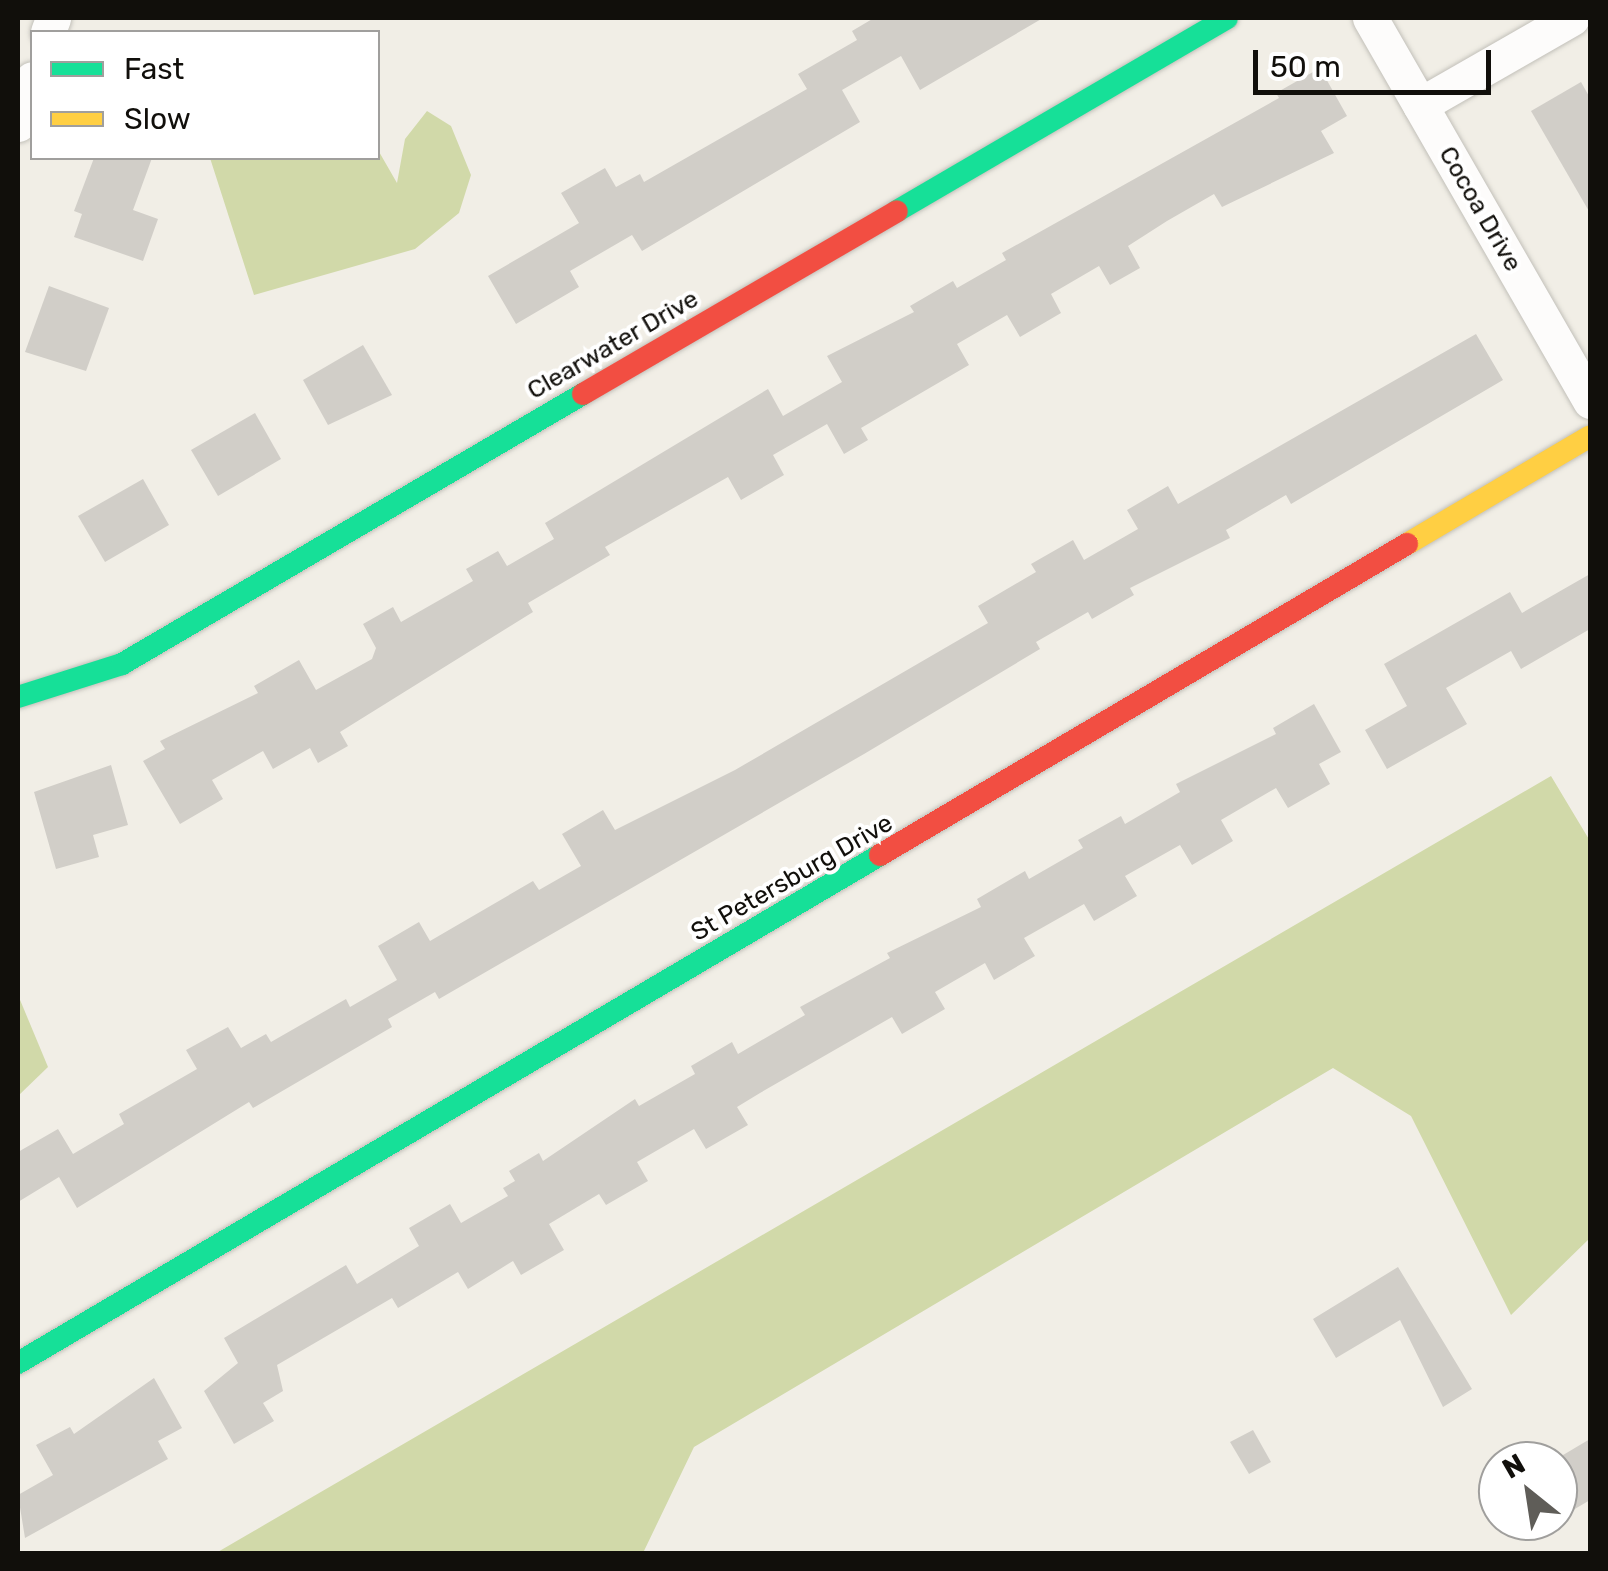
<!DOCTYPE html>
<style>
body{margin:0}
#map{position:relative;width:1608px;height:1571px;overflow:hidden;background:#f1eee6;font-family:Rubik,sans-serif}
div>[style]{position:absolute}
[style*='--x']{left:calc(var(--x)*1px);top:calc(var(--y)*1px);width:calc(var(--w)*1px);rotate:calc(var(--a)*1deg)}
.green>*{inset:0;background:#d1d9a9}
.building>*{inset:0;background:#d1cec8}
.roads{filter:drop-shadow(0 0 2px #c2c0b9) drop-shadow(0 0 2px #c2c0b9)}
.street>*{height:35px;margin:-17.5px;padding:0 17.5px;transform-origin:17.5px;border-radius:17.5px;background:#fdfcfb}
.fast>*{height:22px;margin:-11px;padding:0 11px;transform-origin:11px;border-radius:11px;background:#16e098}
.slow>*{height:22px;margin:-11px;padding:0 11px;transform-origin:11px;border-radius:11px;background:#ffcf43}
.jam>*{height:22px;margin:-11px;padding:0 11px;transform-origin:11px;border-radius:11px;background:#f24e42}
span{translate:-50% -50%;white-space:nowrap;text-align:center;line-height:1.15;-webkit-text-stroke:8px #fff;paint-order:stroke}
.street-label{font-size:25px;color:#110f0b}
.frame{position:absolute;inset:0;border:20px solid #110f0b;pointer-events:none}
.legend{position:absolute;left:30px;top:30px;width:350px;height:130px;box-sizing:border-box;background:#fff;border:2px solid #a09f9d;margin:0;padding:12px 18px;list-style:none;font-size:30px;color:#110f0b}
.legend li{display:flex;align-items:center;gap:20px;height:50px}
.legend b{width:50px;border:2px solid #a09f9d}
.north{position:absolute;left:1478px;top:1441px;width:100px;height:100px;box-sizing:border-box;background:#fff;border:2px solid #a09f9d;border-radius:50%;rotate:330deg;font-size:28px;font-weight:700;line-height:40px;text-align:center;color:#110f0b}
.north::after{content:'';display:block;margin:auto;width:35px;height:45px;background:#5f5d58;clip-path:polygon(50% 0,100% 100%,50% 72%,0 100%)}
.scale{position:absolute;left:1253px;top:50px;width:238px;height:45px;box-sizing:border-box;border:5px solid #110f0b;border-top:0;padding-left:12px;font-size:30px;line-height:35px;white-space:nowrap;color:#110f0b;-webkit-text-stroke:8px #fff;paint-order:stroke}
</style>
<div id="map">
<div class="green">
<div style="clip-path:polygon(427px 111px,451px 126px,471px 175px,459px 213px,415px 249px,254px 295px,210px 158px,378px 158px,378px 150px,397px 183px,405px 139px)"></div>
<div style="clip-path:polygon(1551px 776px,1590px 841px,1590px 1238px,1511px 1315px,1411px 1116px,1333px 1068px,694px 1447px,643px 1553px,216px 1553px)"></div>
<div style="clip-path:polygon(18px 995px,48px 1067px,18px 1096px)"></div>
</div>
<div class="building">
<div style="clip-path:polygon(874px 18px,1043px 18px,920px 90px,901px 56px,842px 90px,860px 122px,642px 251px,632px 235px,570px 271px,579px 287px,516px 324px,488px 276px,579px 223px,561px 193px,605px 168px,616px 187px,640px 174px,644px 182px,807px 89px,798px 74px,857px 40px,852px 31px)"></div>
<div style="clip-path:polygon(1320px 68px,1347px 116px,1321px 131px,1334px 153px,1222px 207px,1214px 194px,1167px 221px,1128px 246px,1140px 268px,1110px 285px,1099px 266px,1051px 294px,1061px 313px,1020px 337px,1007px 315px,957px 344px,969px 365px,861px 428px,868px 440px,844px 454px,827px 424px,773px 455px,784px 475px,741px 500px,728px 477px,605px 547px,610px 555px,528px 603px,533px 612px,340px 732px,348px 746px,318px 763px,310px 748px,273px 769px,263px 751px,212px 780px,223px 799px,180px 824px,143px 761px,165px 749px,160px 741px,258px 693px,254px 686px,299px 660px,316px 690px,372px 659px,376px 648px,363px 624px,393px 607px,401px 622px,473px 581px,466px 569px,498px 551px,507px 566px,554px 539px,545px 523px,768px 389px,783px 416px,842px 382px,827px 356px,914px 312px,910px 306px,953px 281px,957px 288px,1006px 260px,1002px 253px,1279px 98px,1276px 93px)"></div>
<div style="clip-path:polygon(1581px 82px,1590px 98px,1590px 213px,1531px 111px)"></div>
<div style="clip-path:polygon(94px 158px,152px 158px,133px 210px,158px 219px,143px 261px,74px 237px,82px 214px,74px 211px)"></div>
<div style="clip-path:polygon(49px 286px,109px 308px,86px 371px,25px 352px)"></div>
<div style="clip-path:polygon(1476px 334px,1503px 380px,1291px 504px,1286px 495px,1226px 530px,1230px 538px,1130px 588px,1134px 595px,1092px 619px,1088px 612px,1036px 642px,1040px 649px,864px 754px,439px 999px,435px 992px,388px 1019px,392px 1027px,253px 1108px,249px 1102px,77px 1208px,59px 1177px,18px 1202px,18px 1152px,58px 1129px,73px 1154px,124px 1124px,119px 1114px,197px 1069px,186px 1050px,228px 1027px,241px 1048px,266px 1034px,271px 1042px,346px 999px,350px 1007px,397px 980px,378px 946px,419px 922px,430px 941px,533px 881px,539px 890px,581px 866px,562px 834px,603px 810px,615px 830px,735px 770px,988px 623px,978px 606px,1036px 572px,1031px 564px,1073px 540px,1084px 560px,1138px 529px,1127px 510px,1168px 486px,1178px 504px)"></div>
<div style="clip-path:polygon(363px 345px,392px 395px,328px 425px,303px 380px)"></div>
<div style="clip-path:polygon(255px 413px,281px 459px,218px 496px,191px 450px)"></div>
<div style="clip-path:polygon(143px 479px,169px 525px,105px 562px,78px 516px)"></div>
<div style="clip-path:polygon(1590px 574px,1590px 629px,1521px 669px,1511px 651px,1446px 688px,1467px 724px,1387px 769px,1365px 730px,1407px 706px,1384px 664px,1510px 592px,1522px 613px)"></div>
<div style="clip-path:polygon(1314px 704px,1341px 752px,1319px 764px,1330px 784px,1288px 808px,1276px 788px,1221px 820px,1233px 841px,1192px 865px,1180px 845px,1125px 876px,1137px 896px,1094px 921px,1084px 904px,1024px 938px,1035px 956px,994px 980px,985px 963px,935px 992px,945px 1009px,902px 1034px,892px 1017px,760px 1093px,737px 1107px,748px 1125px,706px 1149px,694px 1129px,637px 1162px,648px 1181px,606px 1205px,599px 1194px,549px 1224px,564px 1250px,521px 1275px,513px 1261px,468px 1289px,458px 1272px,398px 1308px,392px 1298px,277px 1365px,283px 1391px,263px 1403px,274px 1421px,234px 1444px,204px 1391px,238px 1363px,224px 1338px,346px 1265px,357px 1284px,419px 1246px,409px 1228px,450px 1204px,461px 1223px,508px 1196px,503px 1188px,515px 1181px,509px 1171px,539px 1153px,543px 1161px,635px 1099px,639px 1106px,695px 1074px,691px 1066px,732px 1042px,738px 1054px,805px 1015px,800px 1007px,890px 958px,887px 953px,981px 907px,977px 899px,1025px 871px,1029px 879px,1083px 848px,1078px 840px,1121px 816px,1125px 824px,1180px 792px,1176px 784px,1276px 734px,1273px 728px)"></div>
<div style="clip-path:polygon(111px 765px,128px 825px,93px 835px,99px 857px,56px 869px,34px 792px)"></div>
<div style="clip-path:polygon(1398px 1267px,1472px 1389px,1443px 1407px,1400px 1320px,1336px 1358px,1313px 1319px)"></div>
<div style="clip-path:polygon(154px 1378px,182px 1428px,158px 1441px,168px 1459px,25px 1538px,18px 1495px,53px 1475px,36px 1445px,70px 1427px,74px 1434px)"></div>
<div style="clip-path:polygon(1253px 1430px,1271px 1462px,1249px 1474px,1230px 1442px)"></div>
<div style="clip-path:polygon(1590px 1439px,1590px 1500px,1558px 1519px,1558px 1458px)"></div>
</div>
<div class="roads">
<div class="street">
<div style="--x:1370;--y:18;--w:442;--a:60.1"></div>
<div style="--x:48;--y:32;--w:15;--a:-70"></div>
<div style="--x:1420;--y:105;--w:175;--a:-29.8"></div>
<div style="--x:18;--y:124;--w:47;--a:-72.7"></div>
</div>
<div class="fast">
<div style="--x:897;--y:211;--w:382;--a:-30.3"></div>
<div style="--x:18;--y:697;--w:109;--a:-17.6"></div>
<div style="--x:122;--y:664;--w:534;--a:-30.36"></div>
<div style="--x:18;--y:1363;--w:1001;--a:-30.51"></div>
</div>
<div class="slow">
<div style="--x:1407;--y:544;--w:212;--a:-30.5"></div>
</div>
<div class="jam">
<div style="--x:583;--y:394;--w:363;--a:-30.2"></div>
<div style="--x:880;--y:855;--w:612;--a:-30.55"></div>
</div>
</div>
<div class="street-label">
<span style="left:1480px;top:209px;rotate:60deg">Cocoa Drive</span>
<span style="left:613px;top:345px;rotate:-30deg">Clearwater Drive</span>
<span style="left:792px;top:878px;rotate:-30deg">St Petersburg Drive</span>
</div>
<div class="frame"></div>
<ul class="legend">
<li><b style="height:12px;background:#16e098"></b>Fast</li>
<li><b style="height:12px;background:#ffcf43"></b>Slow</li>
</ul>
<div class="north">N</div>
<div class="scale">50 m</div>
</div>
